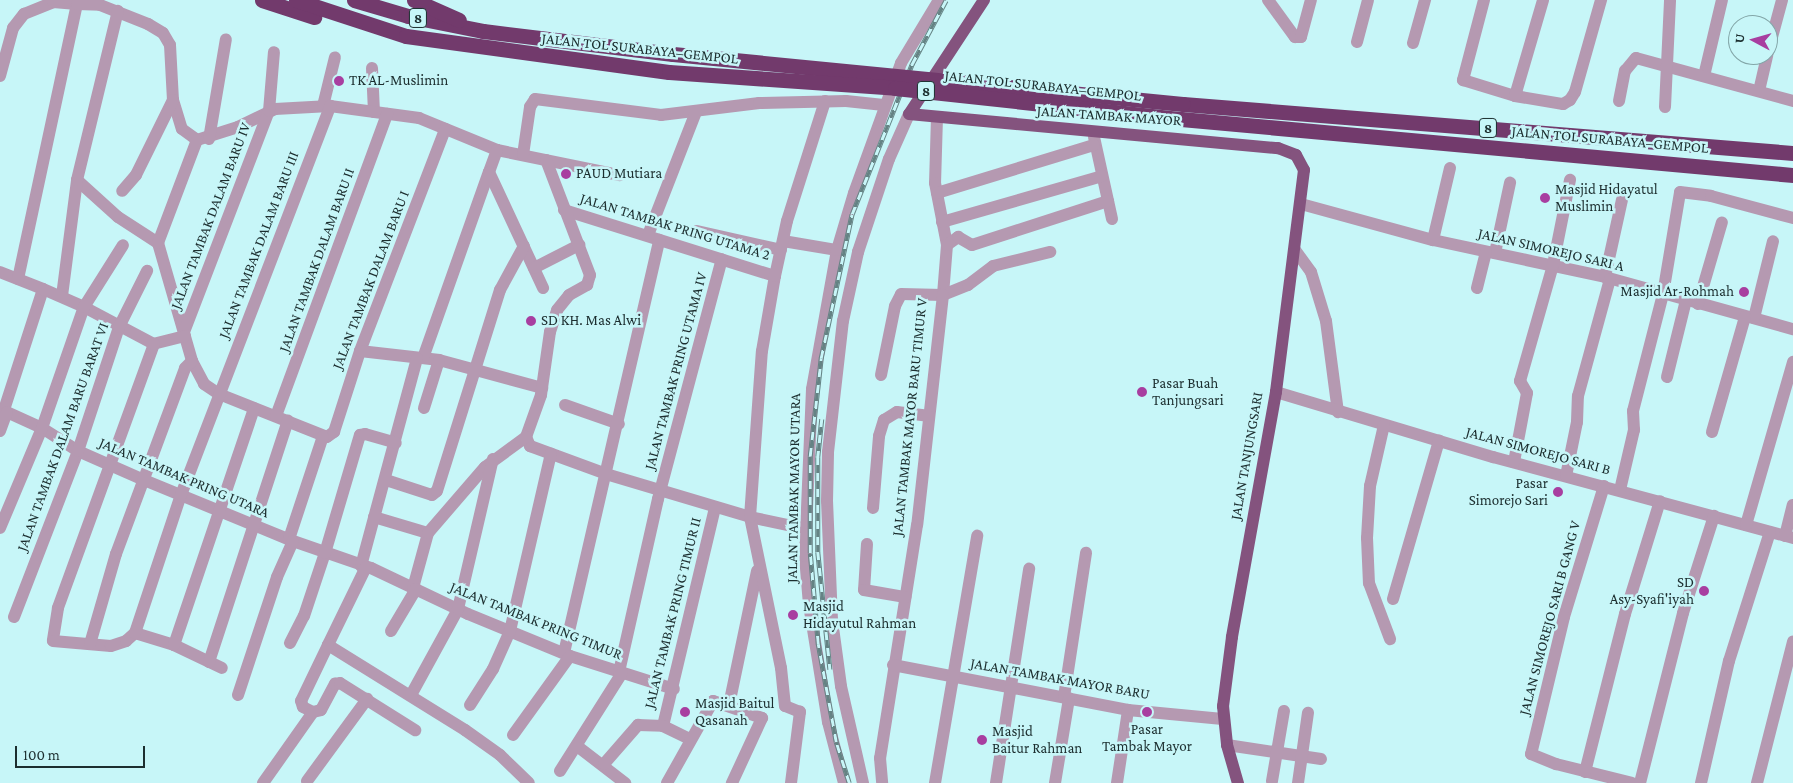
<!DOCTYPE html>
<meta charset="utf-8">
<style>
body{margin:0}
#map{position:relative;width:1793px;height:783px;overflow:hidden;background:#c7f6f8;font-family:"Crimson Pro",serif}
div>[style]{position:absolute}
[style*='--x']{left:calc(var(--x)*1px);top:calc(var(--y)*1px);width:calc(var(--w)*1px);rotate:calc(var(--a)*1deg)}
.minor>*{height:12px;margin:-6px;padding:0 6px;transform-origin:6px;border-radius:6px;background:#b599b1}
.major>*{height:12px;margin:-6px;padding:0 6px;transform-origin:6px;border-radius:6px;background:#84537e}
.highway>*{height:15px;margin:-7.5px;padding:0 7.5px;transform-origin:7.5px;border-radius:7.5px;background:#723a6c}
.rail>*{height:4.5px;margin-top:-2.25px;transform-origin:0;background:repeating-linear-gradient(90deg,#c7f6f8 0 8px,#648384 0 16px);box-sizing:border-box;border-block:1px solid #648384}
.highway-bridge>*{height:15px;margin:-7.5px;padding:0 7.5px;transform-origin:7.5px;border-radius:7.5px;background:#723a6c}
.dots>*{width:14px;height:14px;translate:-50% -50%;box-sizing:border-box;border:2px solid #c7f6f8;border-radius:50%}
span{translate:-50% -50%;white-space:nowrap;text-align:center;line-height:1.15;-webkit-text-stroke:5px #c7f6f8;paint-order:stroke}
.shield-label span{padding:1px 4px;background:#c7f6f8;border:1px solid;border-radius:4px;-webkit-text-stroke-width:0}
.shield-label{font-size:14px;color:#1c2e2f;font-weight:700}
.street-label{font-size:15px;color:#1c2e2f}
.poi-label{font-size:15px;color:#1c2e2f}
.left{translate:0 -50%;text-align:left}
.right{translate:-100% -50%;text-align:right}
.north{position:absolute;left:1728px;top:15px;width:50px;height:50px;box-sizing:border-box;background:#c7f6f8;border:1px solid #83a6a8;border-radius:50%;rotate:276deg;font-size:14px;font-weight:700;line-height:20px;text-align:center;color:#1c2e2f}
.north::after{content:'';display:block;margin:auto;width:18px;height:22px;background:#a83ea0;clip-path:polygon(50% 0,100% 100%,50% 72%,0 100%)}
.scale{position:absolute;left:15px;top:746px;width:130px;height:22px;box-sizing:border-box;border:2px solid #1c2e2f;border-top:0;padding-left:6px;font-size:15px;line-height:18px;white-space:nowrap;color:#1c2e2f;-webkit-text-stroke:4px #c7f6f8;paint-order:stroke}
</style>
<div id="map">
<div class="minor">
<div style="--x:1268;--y:0;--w:46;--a:53.9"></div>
<div style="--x:1295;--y:37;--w:6;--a:0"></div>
<div style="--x:1301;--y:37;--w:38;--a:-75"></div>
<div style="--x:1484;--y:0;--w:83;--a:104.7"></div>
<div style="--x:1463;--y:80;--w:54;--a:17.1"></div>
<div style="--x:1515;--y:96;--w:49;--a:9.5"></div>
<div style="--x:1563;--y:104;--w:8;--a:-30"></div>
<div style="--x:1570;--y:100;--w:9;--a:-58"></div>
<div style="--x:1575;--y:92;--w:96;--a:-74.2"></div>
<div style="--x:1357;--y:42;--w:43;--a:-75.3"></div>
<div style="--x:1413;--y:43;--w:45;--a:-74.4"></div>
<div style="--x:1768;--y:52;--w:54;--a:-74.9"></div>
<div style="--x:372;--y:68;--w:44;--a:87.4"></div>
<div style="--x:0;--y:76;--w:50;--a:-74.8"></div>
<div style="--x:13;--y:28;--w:18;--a:-52"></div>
<div style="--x:24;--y:14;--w:31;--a:-22"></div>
<div style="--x:53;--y:2;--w:24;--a:5"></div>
<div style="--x:1704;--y:76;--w:78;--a:-76.7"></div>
<div style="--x:1759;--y:91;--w:37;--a:-77"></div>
<div style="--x:1515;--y:96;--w:100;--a:-73.7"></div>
<div style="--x:173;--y:100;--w:30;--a:73"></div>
<div style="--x:182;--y:129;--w:19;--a:36"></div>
<div style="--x:197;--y:140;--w:43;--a:-17.6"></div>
<div style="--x:238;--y:127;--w:41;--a:-25.9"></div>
<div style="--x:275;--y:109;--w:55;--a:-3.1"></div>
<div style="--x:330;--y:106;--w:90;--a:7.7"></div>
<div style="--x:419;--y:118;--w:84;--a:22.3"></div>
<div style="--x:497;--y:150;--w:125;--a:11.6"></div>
<div style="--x:1619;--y:101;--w:31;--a:-79"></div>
<div style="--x:1625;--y:71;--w:17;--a:-50"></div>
<div style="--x:1636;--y:58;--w:163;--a:15.3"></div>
<div style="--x:323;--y:106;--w:50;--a:-76.2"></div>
<div style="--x:1665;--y:107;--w:107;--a:-87.3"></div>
<div style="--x:937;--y:117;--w:66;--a:91.7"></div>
<div style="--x:935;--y:183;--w:63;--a:79"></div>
<div style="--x:947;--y:245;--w:50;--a:94.6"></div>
<div style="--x:943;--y:295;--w:27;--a:-22"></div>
<div style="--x:968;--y:285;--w:31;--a:-37"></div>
<div style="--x:993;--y:266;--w:59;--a:-13.8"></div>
<div style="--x:1094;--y:137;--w:84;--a:77.6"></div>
<div style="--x:209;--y:139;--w:101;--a:-80.4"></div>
<div style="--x:497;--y:150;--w:23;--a:110"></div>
<div style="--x:489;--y:172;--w:128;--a:65"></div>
<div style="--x:523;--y:155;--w:49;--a:-81.7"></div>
<div style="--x:530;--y:107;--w:9;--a:-58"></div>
<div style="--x:535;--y:99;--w:127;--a:7.2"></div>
<div style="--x:661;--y:115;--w:99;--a:-7"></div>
<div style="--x:759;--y:103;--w:87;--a:-1.3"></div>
<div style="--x:846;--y:101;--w:38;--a:6"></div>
<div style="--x:77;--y:180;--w:55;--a:42.1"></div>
<div style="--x:118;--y:217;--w:48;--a:33"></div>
<div style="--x:158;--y:243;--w:123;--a:73.9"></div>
<div style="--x:192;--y:361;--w:26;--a:62"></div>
<div style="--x:204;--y:384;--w:18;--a:34"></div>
<div style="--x:219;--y:394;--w:116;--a:21.7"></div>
<div style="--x:327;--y:437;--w:9;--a:-36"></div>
<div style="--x:334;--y:432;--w:85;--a:-72.2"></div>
<div style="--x:360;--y:351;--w:238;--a:-69"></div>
<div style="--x:937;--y:193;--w:164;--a:-17"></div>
<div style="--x:1301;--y:204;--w:137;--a:15.3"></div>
<div style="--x:1433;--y:240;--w:176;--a:12.1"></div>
<div style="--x:1605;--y:277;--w:195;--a:15.5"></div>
<div style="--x:564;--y:210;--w:221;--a:17.4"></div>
<div style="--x:942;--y:222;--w:166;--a:-16"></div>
<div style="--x:697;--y:231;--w:86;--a:12.7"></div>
<div style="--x:648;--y:235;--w:132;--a:-68.7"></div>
<div style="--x:1433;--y:240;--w:74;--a:-76.7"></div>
<div style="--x:783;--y:241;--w:55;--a:9.5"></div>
<div style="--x:158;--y:243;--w:110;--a:-69.3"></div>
<div style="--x:947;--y:245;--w:14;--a:-36"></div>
<div style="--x:958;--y:237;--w:16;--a:30"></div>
<div style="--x:972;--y:245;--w:143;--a:-17.9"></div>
<div style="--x:1295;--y:250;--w:27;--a:54"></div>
<div style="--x:1311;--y:272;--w:51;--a:73"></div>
<div style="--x:1326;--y:321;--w:92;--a:82.5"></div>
<div style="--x:1495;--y:253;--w:72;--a:-77.9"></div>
<div style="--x:534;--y:268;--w:51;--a:-27.1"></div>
<div style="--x:0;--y:272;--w:46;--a:21.6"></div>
<div style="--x:1605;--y:277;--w:79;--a:-77.6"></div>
<div style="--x:18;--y:279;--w:281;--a:-77.9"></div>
<div style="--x:77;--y:4;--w:23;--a:2"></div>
<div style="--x:100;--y:5;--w:52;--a:21.6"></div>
<div style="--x:148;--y:24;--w:17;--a:31"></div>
<div style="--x:163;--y:33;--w:14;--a:60"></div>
<div style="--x:170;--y:45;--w:55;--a:86.9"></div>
<div style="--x:173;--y:100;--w:84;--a:116.3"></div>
<div style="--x:136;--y:175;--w:21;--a:131"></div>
<div style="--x:1477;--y:288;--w:37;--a:-76"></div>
<div style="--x:62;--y:296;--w:117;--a:-82.6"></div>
<div style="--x:77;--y:180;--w:174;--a:-76.4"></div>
<div style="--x:1698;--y:304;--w:85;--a:-73.7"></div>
<div style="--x:1754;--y:318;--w:79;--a:-76.1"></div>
<div style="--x:184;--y:332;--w:237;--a:-69"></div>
<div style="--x:269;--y:111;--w:59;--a:-85.2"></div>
<div style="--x:185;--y:336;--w:32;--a:166"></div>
<div style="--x:154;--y:344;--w:281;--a:110"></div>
<div style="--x:58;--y:608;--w:33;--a:99"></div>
<div style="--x:53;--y:641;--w:58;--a:4.9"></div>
<div style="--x:111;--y:646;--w:16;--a:-18"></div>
<div style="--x:126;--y:641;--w:12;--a:-42"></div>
<div style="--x:135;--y:633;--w:41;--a:17.1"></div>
<div style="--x:174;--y:645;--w:53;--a:25.6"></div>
<div style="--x:360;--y:351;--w:80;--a:6.5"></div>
<div style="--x:439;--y:360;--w:107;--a:15.2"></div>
<div style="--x:423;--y:358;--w:197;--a:-70.5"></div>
<div style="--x:881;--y:375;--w:70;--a:-78.5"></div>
<div style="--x:895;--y:306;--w:13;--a:-63"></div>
<div style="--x:901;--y:294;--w:42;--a:1.4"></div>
<div style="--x:943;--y:295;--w:231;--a:96.4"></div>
<div style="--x:917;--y:525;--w:236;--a:99"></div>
<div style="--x:880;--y:758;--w:25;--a:85"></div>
<div style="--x:1667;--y:377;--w:79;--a:-76.1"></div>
<div style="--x:1276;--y:392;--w:227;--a:16.7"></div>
<div style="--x:1493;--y:457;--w:311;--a:15.1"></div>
<div style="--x:565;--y:405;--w:57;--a:19.4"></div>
<div style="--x:424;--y:408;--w:50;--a:-72.6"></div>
<div style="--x:0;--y:409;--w:46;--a:24.3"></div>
<div style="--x:42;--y:428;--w:43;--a:32.6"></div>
<div style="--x:78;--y:451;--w:72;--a:23.7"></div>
<div style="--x:144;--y:480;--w:161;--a:22.3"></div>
<div style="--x:293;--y:541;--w:83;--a:19.1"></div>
<div style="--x:371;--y:568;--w:107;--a:25.4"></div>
<div style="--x:468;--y:614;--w:110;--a:22.4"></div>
<div style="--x:570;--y:656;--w:109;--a:17.6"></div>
<div style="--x:4;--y:410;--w:127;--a:-72.1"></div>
<div style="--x:43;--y:289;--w:45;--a:23.7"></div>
<div style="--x:84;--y:307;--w:79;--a:27.9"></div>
<div style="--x:276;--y:416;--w:322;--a:-69.8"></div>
<div style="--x:1384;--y:425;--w:63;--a:102.9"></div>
<div style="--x:1370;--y:486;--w:52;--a:93.3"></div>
<div style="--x:1367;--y:538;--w:45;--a:87.5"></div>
<div style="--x:1369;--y:583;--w:60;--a:69.4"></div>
<div style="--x:0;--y:431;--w:20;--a:-70"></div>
<div style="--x:1712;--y:432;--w:120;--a:-74"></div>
<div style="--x:526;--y:437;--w:45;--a:-70.3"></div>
<div style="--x:541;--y:395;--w:64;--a:-81.9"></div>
<div style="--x:550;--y:332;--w:23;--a:-72"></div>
<div style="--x:557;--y:310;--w:19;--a:-51"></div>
<div style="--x:569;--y:295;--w:21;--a:-29"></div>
<div style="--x:587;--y:285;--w:10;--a:-73"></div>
<div style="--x:590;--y:275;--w:123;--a:-110.9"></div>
<div style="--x:526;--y:437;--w:10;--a:66"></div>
<div style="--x:530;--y:446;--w:81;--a:20.2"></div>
<div style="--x:606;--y:474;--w:150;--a:16.6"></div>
<div style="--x:750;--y:517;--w:57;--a:12.1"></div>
<div style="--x:1514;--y:462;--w:70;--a:-79.3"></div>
<div style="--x:1527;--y:393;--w:14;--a:-120"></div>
<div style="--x:1520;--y:381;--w:121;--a:-74.1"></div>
<div style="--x:1553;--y:265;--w:87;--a:-78.7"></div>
<div style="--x:1566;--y:476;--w:55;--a:-78.5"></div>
<div style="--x:1577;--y:422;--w:26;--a:-88"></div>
<div style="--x:1578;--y:396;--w:121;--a:-74.7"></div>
<div style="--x:386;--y:480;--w:48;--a:18.1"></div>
<div style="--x:432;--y:495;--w:6;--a:-39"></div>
<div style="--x:437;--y:491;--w:211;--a:-72.6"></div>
<div style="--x:500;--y:290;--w:50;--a:-61.4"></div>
<div style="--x:1604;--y:486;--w:137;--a:107"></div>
<div style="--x:1564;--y:617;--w:141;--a:103.5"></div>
<div style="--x:1531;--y:754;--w:27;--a:22"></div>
<div style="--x:1556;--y:764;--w:78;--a:14"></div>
<div style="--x:1620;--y:490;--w:62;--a:-76.9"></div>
<div style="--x:1634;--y:430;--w:19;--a:-93"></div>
<div style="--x:1633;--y:411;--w:121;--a:-75.6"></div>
<div style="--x:1663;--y:294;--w:103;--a:-80.5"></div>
<div style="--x:1680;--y:192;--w:31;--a:7"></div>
<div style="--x:1711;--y:196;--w:85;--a:15"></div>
<div style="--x:873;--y:508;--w:72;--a:-85.2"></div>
<div style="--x:879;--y:436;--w:17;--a:-73"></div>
<div style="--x:884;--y:420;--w:15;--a:-32"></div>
<div style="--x:897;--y:412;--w:31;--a:7"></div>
<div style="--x:374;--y:517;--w:56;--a:16.5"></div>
<div style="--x:1746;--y:525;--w:170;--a:-73.9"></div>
<div style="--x:0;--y:528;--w:108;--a:-67.2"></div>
<div style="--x:42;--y:428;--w:128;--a:-70.9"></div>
<div style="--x:84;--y:307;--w:73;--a:-57.8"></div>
<div style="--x:1785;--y:536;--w:32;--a:-76"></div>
<div style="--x:289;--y:539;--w:108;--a:-71.7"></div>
<div style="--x:867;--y:544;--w:46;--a:93.7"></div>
<div style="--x:864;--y:590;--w:42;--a:9.7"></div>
<div style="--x:361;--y:566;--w:215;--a:-74.9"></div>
<div style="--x:366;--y:567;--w:87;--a:116"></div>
<div style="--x:328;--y:645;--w:161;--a:31.8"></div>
<div style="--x:465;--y:730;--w:43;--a:35.5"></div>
<div style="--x:500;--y:755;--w:40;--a:44"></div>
<div style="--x:413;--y:588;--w:57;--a:-74.7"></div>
<div style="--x:428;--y:533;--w:87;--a:-49.2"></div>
<div style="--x:485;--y:467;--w:51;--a:-36.2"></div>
<div style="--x:1393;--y:599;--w:165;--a:-73.8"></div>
<div style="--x:14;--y:617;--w:178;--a:-68.9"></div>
<div style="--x:78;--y:451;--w:131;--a:-71.7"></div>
<div style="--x:119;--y:327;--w:63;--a:-63.4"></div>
<div style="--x:391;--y:631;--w:49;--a:-59.2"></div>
<div style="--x:135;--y:633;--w:145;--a:-71.6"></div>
<div style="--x:181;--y:495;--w:417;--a:-69"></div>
<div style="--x:290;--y:643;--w:30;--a:-63"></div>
<div style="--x:304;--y:616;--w:66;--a:-71.6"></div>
<div style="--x:325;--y:553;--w:123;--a:-73.5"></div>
<div style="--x:360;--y:435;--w:5;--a:-11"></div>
<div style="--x:365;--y:434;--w:32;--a:16"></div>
<div style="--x:90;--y:644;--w:94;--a:-73.9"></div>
<div style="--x:116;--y:554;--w:198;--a:-69.6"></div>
<div style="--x:185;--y:368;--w:10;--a:-45"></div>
<div style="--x:174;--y:645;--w:250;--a:-71.3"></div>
<div style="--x:328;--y:645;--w:62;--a:115.7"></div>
<div style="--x:301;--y:701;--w:6;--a:72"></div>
<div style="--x:303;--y:707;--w:11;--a:27"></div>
<div style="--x:313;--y:712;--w:8;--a:-14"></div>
<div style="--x:321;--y:710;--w:30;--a:-62"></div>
<div style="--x:335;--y:684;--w:5;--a:-11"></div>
<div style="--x:340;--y:683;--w:89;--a:32.1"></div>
<div style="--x:564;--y:653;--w:424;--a:-77"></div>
<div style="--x:209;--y:662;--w:254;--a:-71.9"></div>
<div style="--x:893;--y:665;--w:239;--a:10.8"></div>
<div style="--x:1128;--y:710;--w:95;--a:5.4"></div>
<div style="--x:619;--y:672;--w:177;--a:-77.3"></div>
<div style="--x:658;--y:499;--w:248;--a:-75.1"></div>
<div style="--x:238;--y:695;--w:124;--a:-71.7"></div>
<div style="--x:277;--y:577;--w:39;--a:-66"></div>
<div style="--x:411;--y:695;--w:98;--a:-61.3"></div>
<div style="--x:458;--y:609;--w:154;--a:-76.9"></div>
<div style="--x:1064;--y:697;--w:146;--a:-81.3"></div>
<div style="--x:470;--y:705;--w:43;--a:-57.4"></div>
<div style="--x:493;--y:669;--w:42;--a:-65.9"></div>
<div style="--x:510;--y:631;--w:182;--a:-77"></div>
<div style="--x:729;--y:705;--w:137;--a:-78.2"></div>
<div style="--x:663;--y:726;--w:225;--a:-76.6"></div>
<div style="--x:513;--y:735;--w:97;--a:-54.2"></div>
<div style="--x:1227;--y:745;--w:95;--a:8.5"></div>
<div style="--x:577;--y:746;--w:61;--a:37.6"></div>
<div style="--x:604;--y:764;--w:52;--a:-48.9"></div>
<div style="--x:638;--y:725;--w:25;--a:2"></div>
<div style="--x:663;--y:726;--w:30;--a:26"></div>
<div style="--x:560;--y:771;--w:116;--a:-57.7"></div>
<div style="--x:1585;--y:772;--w:163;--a:-75.8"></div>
<div style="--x:1625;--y:614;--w:118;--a:-72.8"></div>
<div style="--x:307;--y:781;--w:102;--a:-53.8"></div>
<div style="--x:1272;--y:781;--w:71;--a:-80.3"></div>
<div style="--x:263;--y:783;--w:87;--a:-54.8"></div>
<div style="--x:667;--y:783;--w:94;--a:-60.7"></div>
<div style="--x:713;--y:701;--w:52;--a:19.1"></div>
<div style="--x:762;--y:718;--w:72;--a:114.8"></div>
<div style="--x:791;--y:783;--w:72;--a:-82.8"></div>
<div style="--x:800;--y:712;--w:16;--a:-158"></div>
<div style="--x:785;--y:706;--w:38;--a:-96"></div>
<div style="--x:781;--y:668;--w:154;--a:-101.6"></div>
<div style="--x:750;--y:517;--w:166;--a:-85.9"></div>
<div style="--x:762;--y:351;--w:76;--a:-80.2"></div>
<div style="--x:775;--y:276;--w:56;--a:-77.7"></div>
<div style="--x:787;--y:221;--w:126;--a:-72.4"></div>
<div style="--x:844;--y:783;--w:63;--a:-104.7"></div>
<div style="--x:828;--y:722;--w:119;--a:-99.2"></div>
<div style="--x:809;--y:605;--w:49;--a:-94.7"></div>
<div style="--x:805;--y:556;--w:167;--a:-87.6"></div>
<div style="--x:812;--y:389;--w:141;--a:-79.8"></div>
<div style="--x:837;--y:250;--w:59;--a:-73.4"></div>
<div style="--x:854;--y:193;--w:138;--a:-70.1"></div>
<div style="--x:901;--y:63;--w:74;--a:-58.9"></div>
<div style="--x:863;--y:783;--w:99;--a:-102.8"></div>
<div style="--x:841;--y:686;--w:67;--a:-97.8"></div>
<div style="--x:832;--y:620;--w:119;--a:-92.4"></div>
<div style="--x:827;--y:501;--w:49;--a:-88.8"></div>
<div style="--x:828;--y:452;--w:132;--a:-83.5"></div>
<div style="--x:843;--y:321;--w:71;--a:-77.7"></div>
<div style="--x:858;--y:252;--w:98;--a:-71.6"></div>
<div style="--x:889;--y:159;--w:49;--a:-66"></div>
<div style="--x:935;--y:783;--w:251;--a:-80.3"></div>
<div style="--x:996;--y:783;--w:217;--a:-81.2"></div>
<div style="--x:1055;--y:783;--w:86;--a:-80.6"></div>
<div style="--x:1117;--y:783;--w:74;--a:-81.4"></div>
<div style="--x:1298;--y:783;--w:71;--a:-81.9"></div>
<div style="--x:1640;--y:783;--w:175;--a:-75.8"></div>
<div style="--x:1683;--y:613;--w:102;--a:-72.3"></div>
<div style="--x:1701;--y:783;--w:125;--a:-77.1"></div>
<div style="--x:1729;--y:661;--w:135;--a:-72.4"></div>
<div style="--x:1757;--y:783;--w:146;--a:-75.7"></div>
</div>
<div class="major">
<div style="--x:984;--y:0;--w:136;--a:123.3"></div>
<div style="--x:909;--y:114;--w:371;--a:5.3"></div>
<div style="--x:1278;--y:148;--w:19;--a:21"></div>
<div style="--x:1296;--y:155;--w:17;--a:62"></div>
<div style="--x:1304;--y:170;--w:224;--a:97.2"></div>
<div style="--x:1276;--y:392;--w:249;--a:100.2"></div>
<div style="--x:1232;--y:637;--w:70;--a:97.4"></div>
<div style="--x:1223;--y:706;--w:39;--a:84"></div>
<div style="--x:1227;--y:745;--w:40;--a:74"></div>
</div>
<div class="highway">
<div style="--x:262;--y:0;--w:55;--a:18.1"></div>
<div style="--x:296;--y:0;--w:116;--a:18.1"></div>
<div style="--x:406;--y:36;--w:265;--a:7.8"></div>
<div style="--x:354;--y:0;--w:56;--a:16.5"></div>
<div style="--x:408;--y:16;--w:76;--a:11.3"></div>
<div style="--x:483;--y:31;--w:191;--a:6.9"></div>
<div style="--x:414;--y:0;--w:49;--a:24"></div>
<div style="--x:1183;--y:104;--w:612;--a:4.59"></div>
<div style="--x:1181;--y:119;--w:615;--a:5.23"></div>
</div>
<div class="rail">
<div style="--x:822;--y:419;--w:38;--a:96"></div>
<div style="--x:818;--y:457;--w:95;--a:90"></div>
<div style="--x:818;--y:552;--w:118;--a:84.1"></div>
<div style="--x:849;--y:783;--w:43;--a:-107.6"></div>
<div style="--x:836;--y:742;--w:100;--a:-100.4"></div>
<div style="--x:818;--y:644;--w:91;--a:-95"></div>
<div style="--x:810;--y:553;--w:97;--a:-90"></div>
<div style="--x:810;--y:456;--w:99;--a:-83.6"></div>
<div style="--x:821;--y:358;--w:147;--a:-77.9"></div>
<div style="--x:852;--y:214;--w:162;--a:-68.2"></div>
<div style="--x:912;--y:64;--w:72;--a:-62"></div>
</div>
<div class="highway-bridge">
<div style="--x:673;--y:54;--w:512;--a:5.6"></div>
<div style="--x:669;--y:72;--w:227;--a:4"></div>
<div style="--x:895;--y:88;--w:288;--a:6.2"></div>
</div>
<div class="dots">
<div style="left:339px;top:81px;background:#a83ea0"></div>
<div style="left:566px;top:174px;background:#a83ea0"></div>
<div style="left:1545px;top:198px;background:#a83ea0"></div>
<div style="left:1744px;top:292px;background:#a83ea0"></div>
<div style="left:531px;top:321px;background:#a83ea0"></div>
<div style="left:1142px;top:392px;background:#a83ea0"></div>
<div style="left:1558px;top:492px;background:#a83ea0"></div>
<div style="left:1704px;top:591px;background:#a83ea0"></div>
<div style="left:793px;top:615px;background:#a83ea0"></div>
<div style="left:685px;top:712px;background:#a83ea0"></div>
<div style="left:1147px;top:712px;background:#a83ea0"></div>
<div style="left:982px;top:740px;background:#a83ea0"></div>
</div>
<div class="shield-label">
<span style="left:418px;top:18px">8</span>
<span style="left:926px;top:91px">8</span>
<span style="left:1488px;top:128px">8</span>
</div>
<div class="street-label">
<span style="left:640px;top:49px;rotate:6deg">JALAN TOL SURABAYA–GEMPOL</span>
<span style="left:1043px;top:86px;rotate:6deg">JALAN TOL SURABAYA–GEMPOL</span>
<span style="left:1109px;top:116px;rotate:4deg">JALAN TAMBAK MAYOR</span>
<span style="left:1610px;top:140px;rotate:5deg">JALAN TOL SURABAYA–GEMPOL</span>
<span style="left:211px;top:216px;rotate:-69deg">JALAN TAMBAK DALAM BARU IV</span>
<span style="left:675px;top:227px;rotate:17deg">JALAN TAMBAK PRING UTAMA 2</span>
<span style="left:259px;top:245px;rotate:-69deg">JALAN TAMBAK DALAM BARU III</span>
<span style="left:1551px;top:250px;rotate:13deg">JALAN SIMOREJO SARI A</span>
<span style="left:317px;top:260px;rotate:-70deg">JALAN TAMBAK DALAM BARU II</span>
<span style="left:371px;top:280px;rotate:-69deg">JALAN TAMBAK DALAM BARU I</span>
<span style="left:676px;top:371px;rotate:-75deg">JALAN TAMBAK PRING UTAMA IV</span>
<span style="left:910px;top:417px;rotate:-84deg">JALAN TAMBAK MAYOR BARU TIMUR V</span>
<span style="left:63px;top:437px;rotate:-70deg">JALAN TAMBAK DALAM BARU BARAT VI</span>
<span style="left:1538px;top:451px;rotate:15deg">JALAN SIMOREJO SARI B</span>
<span style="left:1247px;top:456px;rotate:-80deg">JALAN TANJUNGSARI</span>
<span style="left:184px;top:478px;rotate:23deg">JALAN TAMBAK PRING UTARA</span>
<span style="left:794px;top:488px;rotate:-89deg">JALAN TAMBAK MAYOR UTARA</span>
<span style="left:673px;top:613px;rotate:-76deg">JALAN TAMBAK PRING TIMUR II</span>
<span style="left:1550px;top:618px;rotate:-75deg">JALAN SIMOREJO SARI B GANG V</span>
<span style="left:536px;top:621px;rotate:22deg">JALAN TAMBAK PRING TIMUR</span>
<span style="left:1060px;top:679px;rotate:10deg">JALAN TAMBAK MAYOR BARU</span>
</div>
<div class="poi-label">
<span class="left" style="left:349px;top:81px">TK AL-Muslimin</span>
<span class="left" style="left:576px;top:174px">PAUD Mutiara</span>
<span class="left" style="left:1555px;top:198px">Masjid Hidayatul<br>Muslimin</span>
<span class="right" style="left:1734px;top:292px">Masjid Ar-Rohmah</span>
<span class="left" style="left:541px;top:321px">SD KH. Mas Alwi</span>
<span class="left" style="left:1152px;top:392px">Pasar Buah<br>Tanjungsari</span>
<span class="right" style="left:1548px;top:492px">Pasar<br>Simorejo Sari</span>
<span class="right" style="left:1694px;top:591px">SD<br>Asy-Syafi'iyah</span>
<span class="left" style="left:803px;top:615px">Masjid<br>Hidayutul Rahman</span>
<span class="left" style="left:695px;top:712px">Masjid Baitul<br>Qasanah</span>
<span style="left:1147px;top:738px">Pasar<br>Tambak Mayor</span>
<span class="left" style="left:992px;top:740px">Masjid<br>Baitur Rahman</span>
</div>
<div class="north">U</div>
<div class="scale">100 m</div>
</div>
